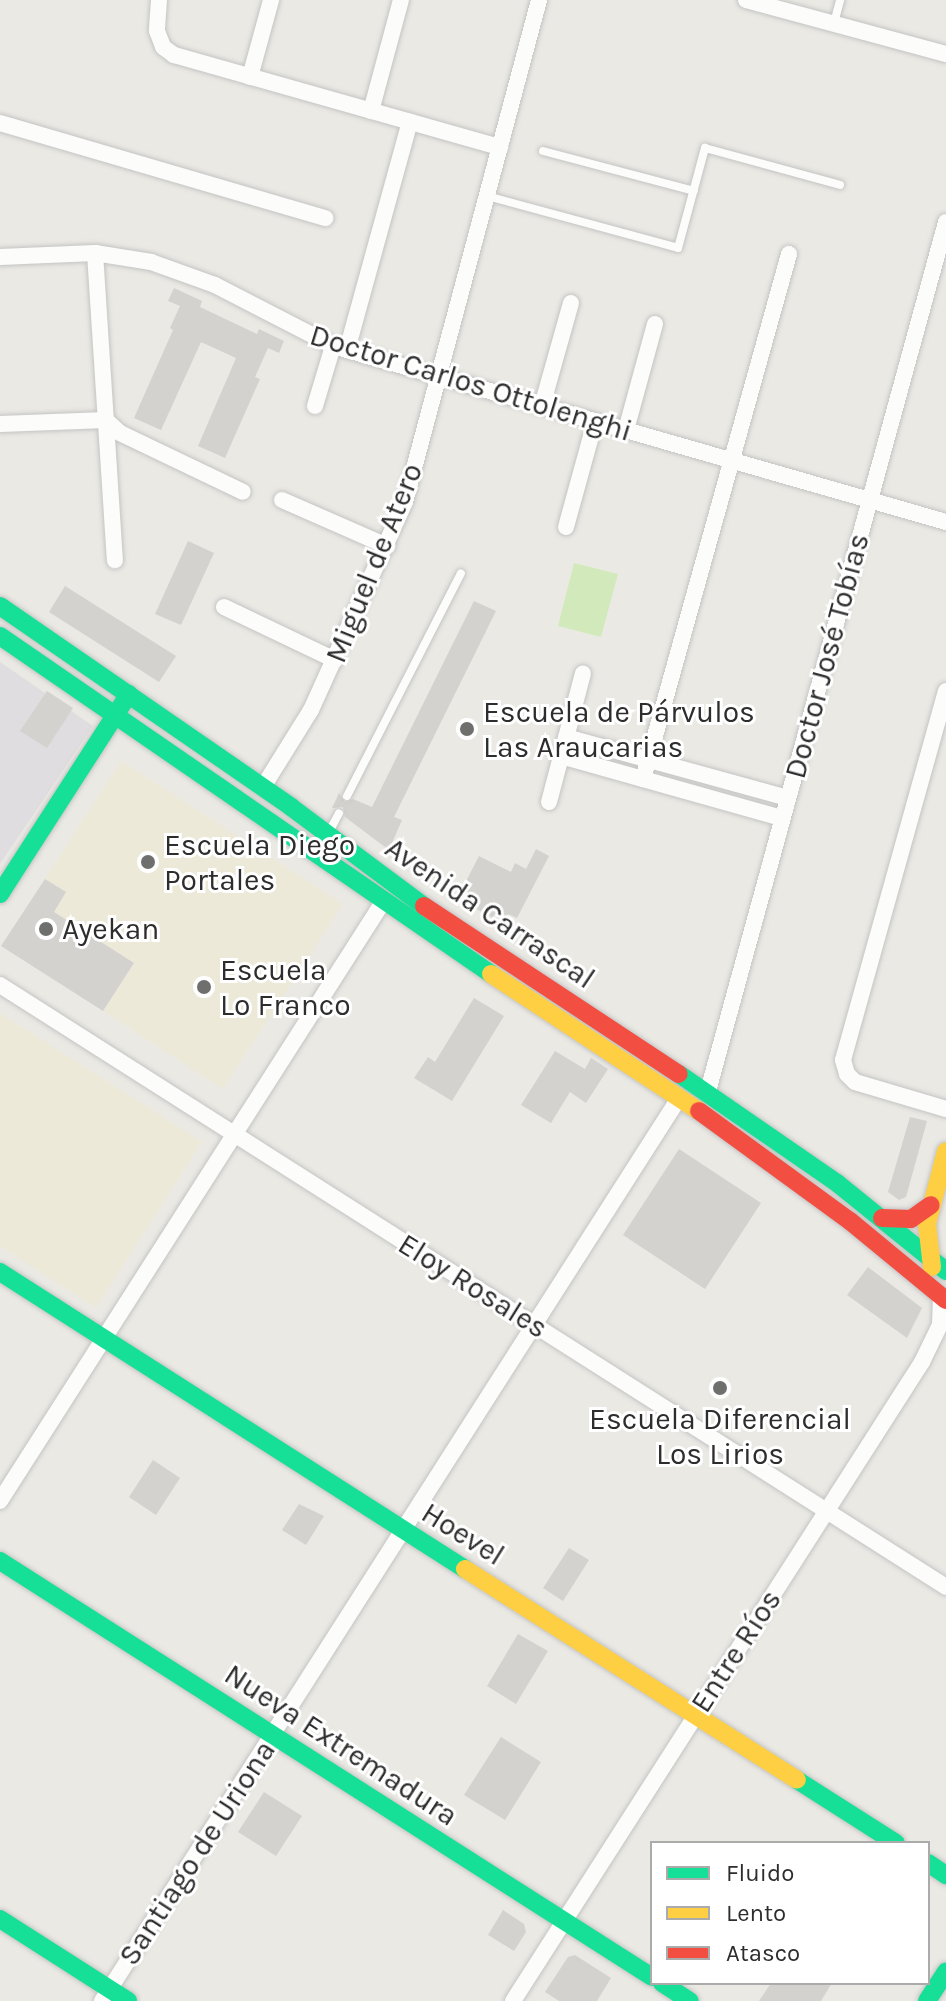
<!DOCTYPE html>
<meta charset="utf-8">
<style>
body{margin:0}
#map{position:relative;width:946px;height:2001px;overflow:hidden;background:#eae9e4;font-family:Karla,sans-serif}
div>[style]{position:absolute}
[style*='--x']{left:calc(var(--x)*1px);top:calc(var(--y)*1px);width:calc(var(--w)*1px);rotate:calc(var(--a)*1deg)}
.industrial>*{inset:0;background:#dfdddf}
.education>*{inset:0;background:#ede9d9}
.pitch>*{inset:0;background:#d2eabb}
.building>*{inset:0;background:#d3d2ce}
.roads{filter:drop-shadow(0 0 2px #c4c4c4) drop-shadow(0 0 2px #c4c4c4)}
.lane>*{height:8px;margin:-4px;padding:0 4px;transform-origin:4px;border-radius:4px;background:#fcfcfb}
.street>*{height:16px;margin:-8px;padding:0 8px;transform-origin:8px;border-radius:8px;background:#fcfcfb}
.fast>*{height:18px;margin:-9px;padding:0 9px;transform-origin:9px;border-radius:9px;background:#16e098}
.slow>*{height:18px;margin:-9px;padding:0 9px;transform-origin:9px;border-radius:9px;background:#ffcf43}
.jam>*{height:18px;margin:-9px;padding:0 9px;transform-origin:9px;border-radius:9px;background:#f24e42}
.dots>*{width:22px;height:22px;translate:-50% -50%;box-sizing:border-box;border:4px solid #fff;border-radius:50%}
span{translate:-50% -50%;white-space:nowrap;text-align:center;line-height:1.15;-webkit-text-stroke:6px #fff;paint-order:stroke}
.street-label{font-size:30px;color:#2d2d2d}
.poi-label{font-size:30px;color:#2d2d2d}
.left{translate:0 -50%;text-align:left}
.legend{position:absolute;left:650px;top:1841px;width:280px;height:144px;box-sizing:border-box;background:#fff;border:2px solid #ababab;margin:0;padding:10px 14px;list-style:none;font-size:24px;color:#2d2d2d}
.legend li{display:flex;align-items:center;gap:16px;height:40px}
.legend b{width:40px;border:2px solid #ababab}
</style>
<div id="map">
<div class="industrial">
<div style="clip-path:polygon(0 662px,93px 726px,0 864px)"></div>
</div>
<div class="education">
<div style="clip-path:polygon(121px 761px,343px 904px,223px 1089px,103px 1011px,134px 963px,54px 912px,66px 892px,45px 879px)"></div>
<div style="clip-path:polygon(0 1013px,202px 1142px,96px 1308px,0 1246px)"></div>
</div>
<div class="pitch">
<div style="clip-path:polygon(574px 563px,618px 574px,601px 637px,558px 626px)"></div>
</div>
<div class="building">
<div style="clip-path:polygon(174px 288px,202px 301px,200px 307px,257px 334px,259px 329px,284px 341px,279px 353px,268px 348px,255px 377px,260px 379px,225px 458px,198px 446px,236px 358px,201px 342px,161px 430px,134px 418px,173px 330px,170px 328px,180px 306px,168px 301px)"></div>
<div style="clip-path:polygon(188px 541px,214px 553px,181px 625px,155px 614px)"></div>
<div style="clip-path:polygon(65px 586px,176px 656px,159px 682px,49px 612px)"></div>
<div style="clip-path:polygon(474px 601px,496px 611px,394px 817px,402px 820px,389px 850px,345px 817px,343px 807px,332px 808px,339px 793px,345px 802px,353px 799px,372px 807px)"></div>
<div style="clip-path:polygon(47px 691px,73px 708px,47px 748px,20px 731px)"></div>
<div style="clip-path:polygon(536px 849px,549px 856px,517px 918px,508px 914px,503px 923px,457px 899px,479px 856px,511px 872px,515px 863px,526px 869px)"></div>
<div style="clip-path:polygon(45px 879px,66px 892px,54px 912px,134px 963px,103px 1011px,1px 946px)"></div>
<div style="clip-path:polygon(474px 998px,504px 1016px,452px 1101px,414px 1078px,428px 1057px,435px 1062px)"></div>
<div style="clip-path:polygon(555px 1051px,585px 1069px,591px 1058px,608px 1069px,586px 1103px,570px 1092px,551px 1123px,521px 1105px)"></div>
<div style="clip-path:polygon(910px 1117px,927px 1121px,906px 1197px,899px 1200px,888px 1192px)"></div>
<div style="clip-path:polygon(679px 1149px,761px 1203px,705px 1289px,623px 1235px)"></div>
<div style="clip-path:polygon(868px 1267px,922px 1308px,907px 1338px,847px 1295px)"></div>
<div style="clip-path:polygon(153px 1460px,180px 1478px,156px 1515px,129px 1497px)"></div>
<div style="clip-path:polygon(299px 1504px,324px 1516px,306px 1545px,282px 1530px)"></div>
<div style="clip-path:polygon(569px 1548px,589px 1560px,563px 1601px,543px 1588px)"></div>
<div style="clip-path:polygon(518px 1634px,548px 1651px,516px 1704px,487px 1686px)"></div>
<div style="clip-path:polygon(501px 1737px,541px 1762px,505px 1820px,464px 1795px)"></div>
<div style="clip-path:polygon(264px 1792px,302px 1816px,276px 1856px,238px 1832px)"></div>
<div style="clip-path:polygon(503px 1910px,524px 1924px,526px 1932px,514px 1951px,488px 1935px)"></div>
<div style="clip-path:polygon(575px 1955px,611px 1978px,597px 2001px,559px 2001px,545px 1992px,568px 1957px)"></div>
<div style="clip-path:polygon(771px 1983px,832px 1983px,821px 2001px,759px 2001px)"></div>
</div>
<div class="roads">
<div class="lane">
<div style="--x:834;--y:23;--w:24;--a:-75"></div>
<div style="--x:543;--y:151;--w:156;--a:14.8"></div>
<div style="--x:487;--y:196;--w:198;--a:15.2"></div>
<div style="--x:678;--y:248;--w:104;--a:-74.9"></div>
<div style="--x:705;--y:148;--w:140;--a:15.3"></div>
<div style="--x:347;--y:796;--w:250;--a:-62.9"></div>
<div style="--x:329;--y:832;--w:21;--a:-62"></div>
</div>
<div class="street">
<div style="--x:159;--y:0;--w:31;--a:94"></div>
<div style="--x:157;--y:31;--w:17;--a:69"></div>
<div style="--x:163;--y:47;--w:14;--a:36"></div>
<div style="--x:174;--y:55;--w:339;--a:15.8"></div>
<div style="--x:746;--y:0;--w:207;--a:15.1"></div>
<div style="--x:250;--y:77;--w:80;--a:-74.7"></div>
<div style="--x:371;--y:111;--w:115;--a:-74.9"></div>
<div style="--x:0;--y:123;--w:339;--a:16.3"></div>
<div style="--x:95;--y:253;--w:308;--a:86.3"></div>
<div style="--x:0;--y:257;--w:95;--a:-2.4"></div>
<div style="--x:95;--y:253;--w:57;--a:9.1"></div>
<div style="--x:151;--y:262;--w:68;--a:19.8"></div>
<div style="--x:215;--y:285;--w:133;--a:27.3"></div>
<div style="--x:333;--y:346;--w:638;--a:16.02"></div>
<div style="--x:347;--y:350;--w:237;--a:-74.6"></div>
<div style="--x:315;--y:406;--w:63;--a:-73.3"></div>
<div style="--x:542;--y:406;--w:107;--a:-74.3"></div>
<div style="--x:0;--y:424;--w:106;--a:-2.2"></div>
<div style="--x:106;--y:420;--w:19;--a:43"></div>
<div style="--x:120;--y:433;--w:136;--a:25.6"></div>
<div style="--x:626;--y:430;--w:110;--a:-74.7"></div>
<div style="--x:282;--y:500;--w:115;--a:23.7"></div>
<div style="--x:566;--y:527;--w:109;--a:-74.6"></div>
<div style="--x:224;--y:607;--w:123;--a:25.5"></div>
<div style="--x:946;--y:691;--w:383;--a:105.6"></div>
<div style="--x:843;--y:1060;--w:15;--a:74"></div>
<div style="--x:847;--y:1074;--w:11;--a:45"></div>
<div style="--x:855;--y:1082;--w:95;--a:16.5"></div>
<div style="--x:566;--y:737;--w:230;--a:15.4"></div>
<div style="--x:561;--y:756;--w:230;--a:15.7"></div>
<div style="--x:643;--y:779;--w:545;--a:-74.46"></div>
<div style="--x:263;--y:787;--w:91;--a:-58.1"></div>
<div style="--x:311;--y:710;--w:228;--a:-65.7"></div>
<div style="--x:405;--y:502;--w:520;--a:-75.05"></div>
<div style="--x:549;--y:802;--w:133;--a:-75.2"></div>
<div style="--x:0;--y:985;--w:1121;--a:32.47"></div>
<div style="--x:708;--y:1091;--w:901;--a:-74.68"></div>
<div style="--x:0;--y:1501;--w:711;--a:-57.41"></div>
<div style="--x:102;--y:2001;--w:1072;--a:-57.42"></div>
<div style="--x:513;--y:2001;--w:759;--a:-57.38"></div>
<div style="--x:922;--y:1362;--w:41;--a:-64.1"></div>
<div style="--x:940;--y:1325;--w:30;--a:-88"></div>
</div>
<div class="fast">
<div style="--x:0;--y:606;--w:354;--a:34.6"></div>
<div style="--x:291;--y:807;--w:166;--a:36.7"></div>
<div style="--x:0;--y:636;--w:596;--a:34.54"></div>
<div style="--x:0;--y:894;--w:238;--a:-57.2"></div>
<div style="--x:679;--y:1074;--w:192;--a:34.6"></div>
<div style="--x:837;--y:1183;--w:140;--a:38.9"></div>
<div style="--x:0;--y:1272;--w:552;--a:32.57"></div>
<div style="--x:0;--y:1561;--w:773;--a:32.54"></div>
<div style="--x:797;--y:1780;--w:117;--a:32.5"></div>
<div style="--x:928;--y:1863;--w:22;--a:34"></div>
<div style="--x:0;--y:1919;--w:152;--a:32.6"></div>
<div style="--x:662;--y:1983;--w:33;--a:33"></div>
<div style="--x:927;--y:2001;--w:35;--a:-57"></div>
</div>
<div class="slow">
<div style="--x:491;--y:974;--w:249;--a:33.4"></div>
<div style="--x:932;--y:1267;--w:43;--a:-96.6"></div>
<div style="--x:927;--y:1224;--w:75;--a:-75.4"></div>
<div style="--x:465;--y:1569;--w:393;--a:32.4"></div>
</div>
<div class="jam">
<div style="--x:424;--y:906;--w:305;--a:33.4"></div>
<div style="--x:699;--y:1111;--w:187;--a:36.1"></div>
<div style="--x:850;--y:1221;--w:124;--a:39.5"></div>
<div style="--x:882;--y:1218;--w:29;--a:2"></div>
<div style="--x:911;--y:1219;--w:24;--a:-35"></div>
</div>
</div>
<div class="dots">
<div style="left:467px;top:729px;background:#6f6f6d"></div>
<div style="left:148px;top:862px;background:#6f6f6d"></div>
<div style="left:46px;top:929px;background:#6f6f6d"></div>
<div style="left:204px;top:987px;background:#6f6f6d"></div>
<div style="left:720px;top:1388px;background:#6f6f6d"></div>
</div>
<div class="street-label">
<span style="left:471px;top:383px;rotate:17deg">Doctor Carlos Ottolenghi</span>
<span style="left:374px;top:563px;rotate:-68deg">Miguel de Atero</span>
<span style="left:827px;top:656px;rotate:-75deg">Doctor José Tobías</span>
<span style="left:490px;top:913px;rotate:34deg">Avenida Carrascal</span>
<span style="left:473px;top:1286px;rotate:32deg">Eloy Rosales</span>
<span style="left:463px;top:1534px;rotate:32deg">Hoevel</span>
<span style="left:736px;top:1651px;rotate:-57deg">Entre Ríos</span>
<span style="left:341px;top:1745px;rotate:33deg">Nueva Extremadura</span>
<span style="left:197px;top:1853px;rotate:-57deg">Santiago de Uriona</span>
</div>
<div class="poi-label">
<span class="left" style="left:483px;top:729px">Escuela de Párvulos<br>Las Araucarias</span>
<span class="left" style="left:164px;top:862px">Escuela Diego<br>Portales</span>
<span class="left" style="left:62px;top:929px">Ayekan</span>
<span class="left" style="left:220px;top:987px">Escuela<br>Lo Franco</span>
<span style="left:720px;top:1436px">Escuela Diferencial<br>Los Lirios</span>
</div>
<ul class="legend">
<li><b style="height:10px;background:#16e098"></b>Fluido</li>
<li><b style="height:10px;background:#ffcf43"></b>Lento</li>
<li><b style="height:10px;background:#f24e42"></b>Atasco</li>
</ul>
</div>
